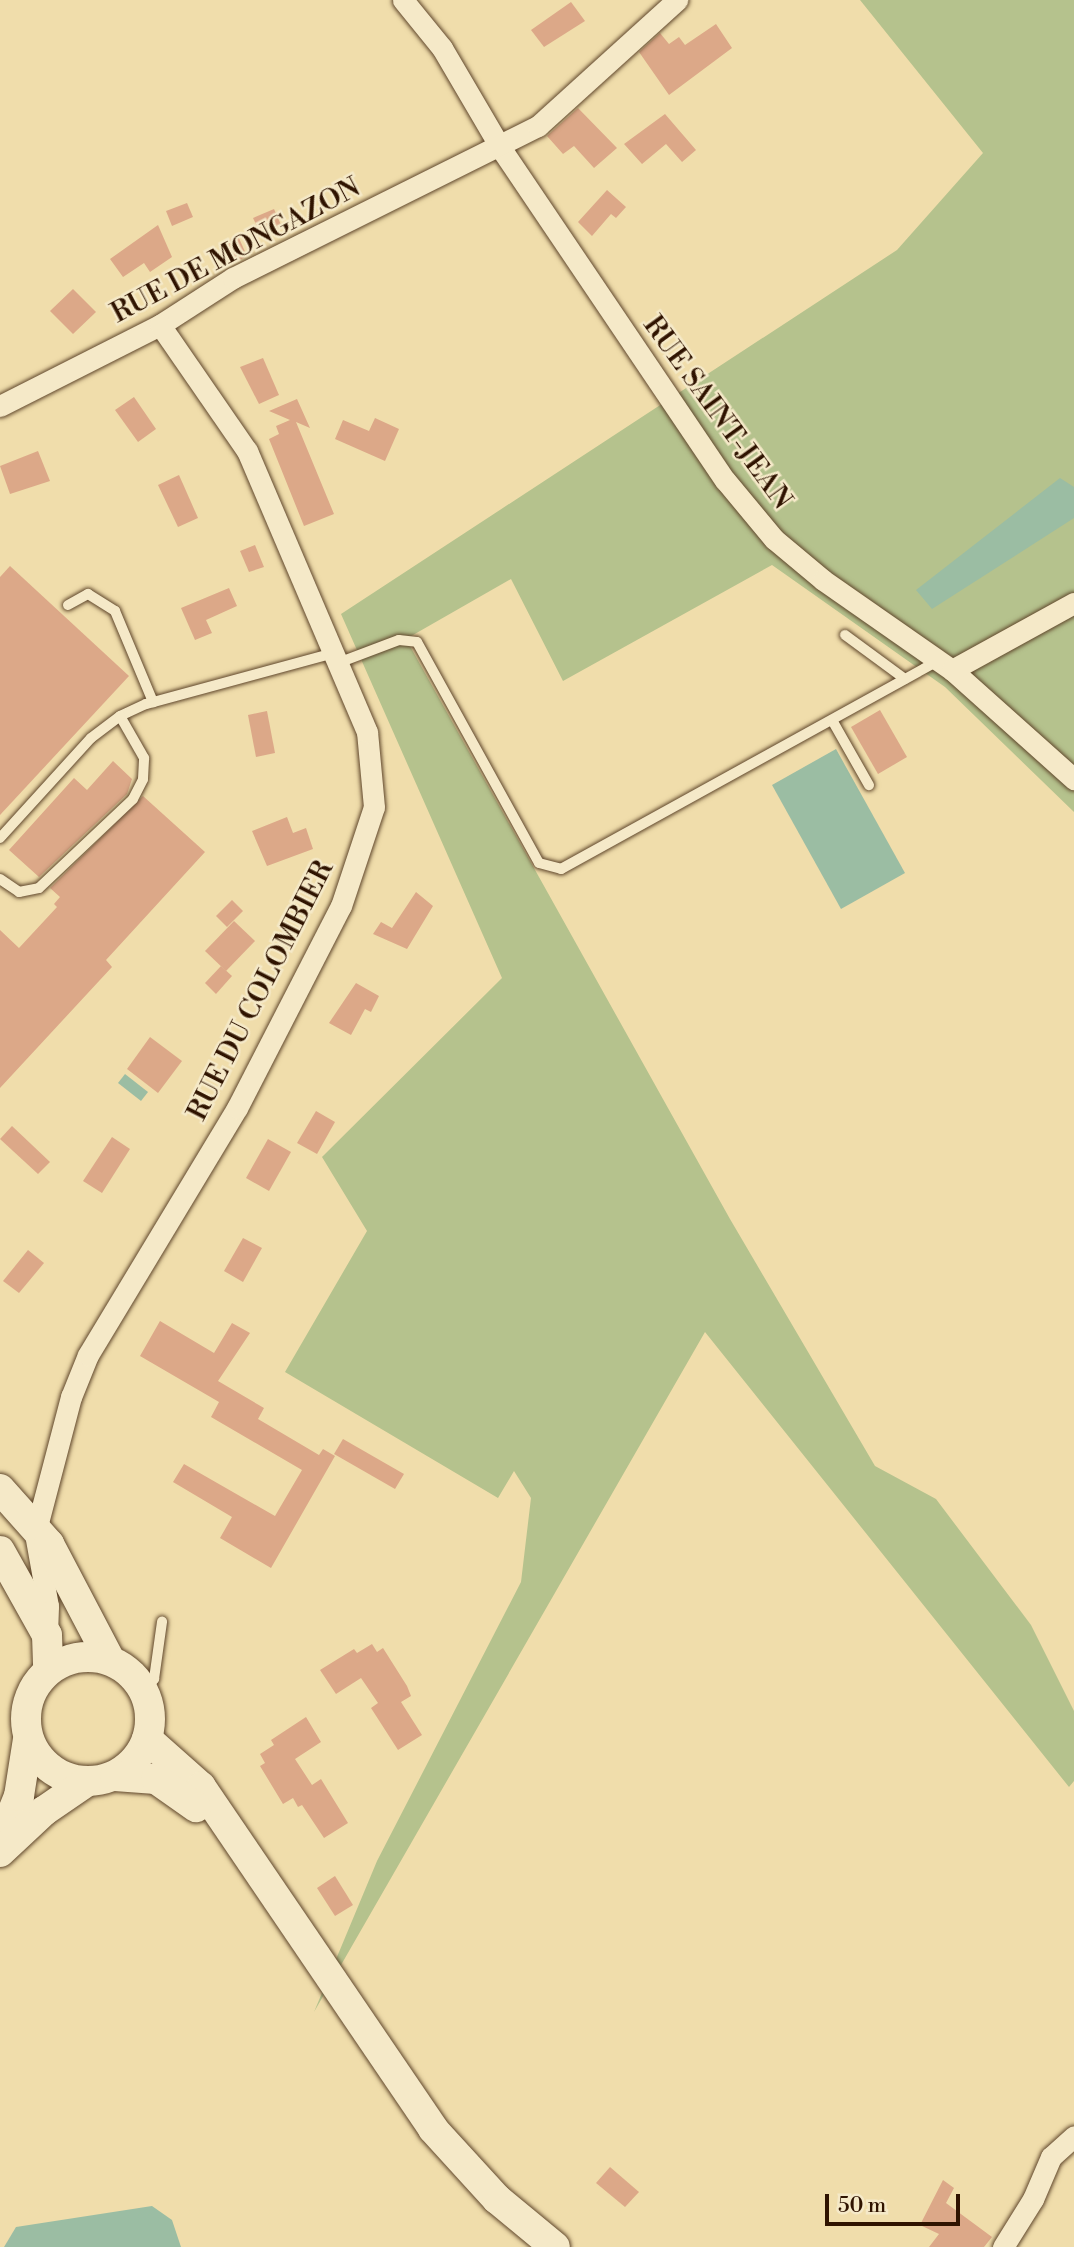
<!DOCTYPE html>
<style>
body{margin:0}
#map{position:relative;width:1074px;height:2247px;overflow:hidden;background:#f0ddab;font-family:"Libre Bodoni",serif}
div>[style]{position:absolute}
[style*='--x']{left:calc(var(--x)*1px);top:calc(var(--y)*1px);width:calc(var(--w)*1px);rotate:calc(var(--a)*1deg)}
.green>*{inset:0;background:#b5c28d}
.water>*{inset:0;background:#9bbda3}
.building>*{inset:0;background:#dca888}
.roads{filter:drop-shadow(0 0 2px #5f462b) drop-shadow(0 0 2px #5f462b)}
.lane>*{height:10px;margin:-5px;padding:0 5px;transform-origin:5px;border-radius:5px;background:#f5e9c8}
.street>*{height:21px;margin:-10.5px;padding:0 10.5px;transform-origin:10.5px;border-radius:10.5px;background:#f5e9c8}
.secondary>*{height:30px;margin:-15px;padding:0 15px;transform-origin:15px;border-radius:15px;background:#f5e9c8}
.secondary>.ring{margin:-15px;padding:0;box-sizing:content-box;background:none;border:30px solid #f5e9c8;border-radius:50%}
span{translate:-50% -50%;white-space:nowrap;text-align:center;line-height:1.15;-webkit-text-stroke:5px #f5e9c8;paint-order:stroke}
.street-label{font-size:28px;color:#2f1300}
.scale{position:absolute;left:825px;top:2194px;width:135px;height:32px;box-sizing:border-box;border:4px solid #2f1300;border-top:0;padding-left:9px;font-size:21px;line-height:24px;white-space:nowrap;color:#2f1300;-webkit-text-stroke:5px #f5e9c8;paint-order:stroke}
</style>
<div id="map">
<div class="green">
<div style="clip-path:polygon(860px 0,1074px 0,1074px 812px,945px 687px,772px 565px,563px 681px,511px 579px,406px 639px,730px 1219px,875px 1466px,936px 1499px,1031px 1625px,1074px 1711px,1074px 1781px,1069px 1787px,705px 1332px,314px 2012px,377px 1861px,521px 1582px,531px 1498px,514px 1471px,498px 1498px,285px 1372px,367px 1231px,322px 1157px,502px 978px,341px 614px,897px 250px,983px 153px)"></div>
</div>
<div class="water">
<div style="clip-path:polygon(1060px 478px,1074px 487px,1074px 518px,932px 609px,916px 590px)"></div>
<div style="clip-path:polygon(836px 749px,905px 873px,841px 909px,772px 785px)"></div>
<div style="clip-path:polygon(125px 1074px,148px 1092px,141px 1101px,118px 1083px)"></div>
<div style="clip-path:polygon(152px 2206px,172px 2220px,181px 2247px,4px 2247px,16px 2227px)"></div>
</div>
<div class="building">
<div style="clip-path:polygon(571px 2px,585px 21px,544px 47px,531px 30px)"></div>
<div style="clip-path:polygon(716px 24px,732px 48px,669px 95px,639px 52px,660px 33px,669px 44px,679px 37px,685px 45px)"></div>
<div style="clip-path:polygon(578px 108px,617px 148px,594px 168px,574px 146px,563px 154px,547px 136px)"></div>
<div style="clip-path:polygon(665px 114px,696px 150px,682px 162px,666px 144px,642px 164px,624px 144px)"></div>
<div style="clip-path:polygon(607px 190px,626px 207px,616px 218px,611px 214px,592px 236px,578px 222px)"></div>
<div style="clip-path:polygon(187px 203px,193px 217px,172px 226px,166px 211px)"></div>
<div style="clip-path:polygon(274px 209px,282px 227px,262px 237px,253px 218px)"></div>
<div style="clip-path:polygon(158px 225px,172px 257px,150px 272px,144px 263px,123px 277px,110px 259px)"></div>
<div style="clip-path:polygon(238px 236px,247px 256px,228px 266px,219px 245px)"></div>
<div style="clip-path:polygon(73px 289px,96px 312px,73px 334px,50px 311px)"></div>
<div style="clip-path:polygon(263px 358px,279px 395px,259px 404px,240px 367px)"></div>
<div style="clip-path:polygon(134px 397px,156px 429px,138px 442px,115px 410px)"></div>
<div style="clip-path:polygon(297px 399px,310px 428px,296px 422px,334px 514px,304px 526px,269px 439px,279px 434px,276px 426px,290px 420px,269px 411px)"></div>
<div style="clip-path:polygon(375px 418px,399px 429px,385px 461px,335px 439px,343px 420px,369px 431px)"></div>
<div style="clip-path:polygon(38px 451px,50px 481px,10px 494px,0 466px)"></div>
<div style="clip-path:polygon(179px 475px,198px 518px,178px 527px,158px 485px)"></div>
<div style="clip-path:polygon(255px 545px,264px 567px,249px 572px,240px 551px)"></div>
<div style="clip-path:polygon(10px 566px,129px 676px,0 815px,0 577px)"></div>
<div style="clip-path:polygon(229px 588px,237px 606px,206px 620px,212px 633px,195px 640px,181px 608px)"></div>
<div style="clip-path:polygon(880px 710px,907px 757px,878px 774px,851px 727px)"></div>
<div style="clip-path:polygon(267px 711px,275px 753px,256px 757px,248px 715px)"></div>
<div style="clip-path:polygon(113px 761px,132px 779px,127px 794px,39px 877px,9px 850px,74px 778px,87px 790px)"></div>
<div style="clip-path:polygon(143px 796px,205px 852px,106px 960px,112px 967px,0 1088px,0 930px,19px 948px,57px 907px,54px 904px,60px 897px,50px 888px)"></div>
<div style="clip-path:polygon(287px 817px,293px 833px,306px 828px,313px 849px,267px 866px,252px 831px)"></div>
<div style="clip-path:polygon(416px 892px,433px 906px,407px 949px,373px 934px,381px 922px,392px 928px)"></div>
<div style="clip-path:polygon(232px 900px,243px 911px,227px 927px,216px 916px)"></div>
<div style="clip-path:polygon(234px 921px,255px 941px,226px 971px,205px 951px)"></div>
<div style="clip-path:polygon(221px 966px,232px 976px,216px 994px,205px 983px)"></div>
<div style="clip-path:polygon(356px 983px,379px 996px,371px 1012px,365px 1009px,351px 1035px,329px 1023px)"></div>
<div style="clip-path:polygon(150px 1037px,182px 1061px,158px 1093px,127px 1069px)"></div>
<div style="clip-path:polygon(316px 1111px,335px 1122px,317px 1154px,297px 1143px)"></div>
<div style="clip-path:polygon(12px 1126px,50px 1162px,38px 1174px,0 1139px)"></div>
<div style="clip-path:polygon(112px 1137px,130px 1149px,102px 1193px,83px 1181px)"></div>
<div style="clip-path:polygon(268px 1139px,291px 1152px,269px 1191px,246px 1178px)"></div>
<div style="clip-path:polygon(243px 1238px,262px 1248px,243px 1282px,224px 1271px)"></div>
<div style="clip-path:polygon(28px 1250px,44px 1263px,19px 1293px,3px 1281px)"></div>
<div style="clip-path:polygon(160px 1321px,214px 1353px,232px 1323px,250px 1333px,218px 1381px,264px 1408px,258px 1419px,319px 1455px,323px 1449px,335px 1456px,271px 1568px,220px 1538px,232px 1517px,173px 1482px,184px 1464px,275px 1516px,302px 1470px,211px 1417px,219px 1402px,140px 1356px)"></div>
<div style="clip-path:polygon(343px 1439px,404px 1474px,395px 1489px,334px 1454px)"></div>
<div style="clip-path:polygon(372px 1644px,377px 1652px,383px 1648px,407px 1686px,411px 1696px,401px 1702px,422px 1735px,398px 1750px,371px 1708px,378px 1703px,361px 1678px,336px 1694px,320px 1670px,354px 1649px,357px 1653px)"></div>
<div style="clip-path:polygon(306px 1717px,321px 1742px,295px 1759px,312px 1785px,321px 1779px,348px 1823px,324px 1838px,302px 1805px,298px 1807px,293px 1798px,283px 1804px,260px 1766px,265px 1763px,260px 1754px,274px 1745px,271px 1740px)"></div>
<div style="clip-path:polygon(335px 1876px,353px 1905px,335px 1916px,317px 1888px)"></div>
<div style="clip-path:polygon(610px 2167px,639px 2192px,625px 2207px,596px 2183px)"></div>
<div style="clip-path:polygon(943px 2180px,954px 2188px,946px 2203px,992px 2237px,984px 2247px,929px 2247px,939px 2234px,920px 2225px)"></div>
</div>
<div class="roads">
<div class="lane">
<div style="--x:68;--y:605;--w:23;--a:-29"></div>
<div style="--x:88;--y:594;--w:32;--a:32"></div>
<div style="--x:115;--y:611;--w:99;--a:67.3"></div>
<div style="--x:845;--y:635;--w:74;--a:36.3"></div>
<div style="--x:338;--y:663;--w:65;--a:-20.7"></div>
<div style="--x:399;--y:640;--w:18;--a:6"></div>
<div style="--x:417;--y:642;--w:252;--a:61.1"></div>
<div style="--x:539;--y:863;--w:23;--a:15"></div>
<div style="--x:561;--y:869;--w:431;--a:-28.9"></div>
<div style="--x:832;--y:720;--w:75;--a:60.4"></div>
<div style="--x:0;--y:838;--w:135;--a:-47.7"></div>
<div style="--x:91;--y:738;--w:36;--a:-37"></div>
<div style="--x:120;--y:716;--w:29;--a:-25"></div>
<div style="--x:146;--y:704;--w:195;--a:-15.2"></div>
<div style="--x:0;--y:879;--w:23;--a:34"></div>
<div style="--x:19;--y:892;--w:20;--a:-11"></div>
<div style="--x:39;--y:888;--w:129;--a:-43.4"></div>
<div style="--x:133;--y:799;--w:22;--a:-63"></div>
<div style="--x:143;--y:779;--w:21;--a:-87"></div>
<div style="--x:144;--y:758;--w:48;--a:-119.7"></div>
<div style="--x:144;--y:1691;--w:16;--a:-50"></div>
<div style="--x:154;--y:1679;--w:58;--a:-82"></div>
</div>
<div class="street">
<div style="--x:403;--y:0;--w:62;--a:50.9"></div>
<div style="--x:442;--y:48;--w:115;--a:59.6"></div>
<div style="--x:500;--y:147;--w:402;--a:56"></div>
<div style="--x:725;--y:480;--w:77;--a:50.3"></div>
<div style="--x:774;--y:539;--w:64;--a:39.9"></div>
<div style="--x:823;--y:580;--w:157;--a:34.9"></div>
<div style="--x:952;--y:670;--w:164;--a:41.8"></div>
<div style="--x:0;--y:406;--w:179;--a:-26.9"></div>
<div style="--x:160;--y:325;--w:87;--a:-32.8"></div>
<div style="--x:233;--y:278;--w:341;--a:-26.5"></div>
<div style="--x:538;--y:126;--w:188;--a:-42.2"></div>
<div style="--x:952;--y:670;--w:139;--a:-28.8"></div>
<div style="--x:47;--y:1635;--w:29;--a:-88"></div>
<div style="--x:48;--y:1606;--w:73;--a:-100.2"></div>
<div style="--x:35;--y:1534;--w:142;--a:-75.3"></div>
<div style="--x:71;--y:1397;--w:45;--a:-68"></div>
<div style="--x:88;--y:1355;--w:288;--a:-58.9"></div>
<div style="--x:237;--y:1108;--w:227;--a:-62.8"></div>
<div style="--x:341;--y:906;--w:104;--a:-71.6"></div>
<div style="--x:374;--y:807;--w:75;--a:-95.3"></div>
<div style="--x:367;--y:732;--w:306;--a:-113.1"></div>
<div style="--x:247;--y:451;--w:153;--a:-124.6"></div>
<div style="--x:1003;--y:2247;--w:57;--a:-58"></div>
<div style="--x:1033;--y:2199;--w:46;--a:-66.8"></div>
<div style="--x:1051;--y:2157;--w:31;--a:-42"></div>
</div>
<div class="secondary">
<div style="--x:0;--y:1489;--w:74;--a:48.3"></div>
<div style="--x:49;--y:1544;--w:131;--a:62.3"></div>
<div style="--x:0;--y:1551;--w:96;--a:60.8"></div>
<div style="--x:47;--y:1635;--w:35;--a:88"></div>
<div class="ring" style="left:26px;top:1657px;width:94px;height:94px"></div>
<div style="--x:147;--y:1739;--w:72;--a:41.6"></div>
<div style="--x:201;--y:1787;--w:413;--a:55.8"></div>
<div style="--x:433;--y:2129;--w:95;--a:47.6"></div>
<div style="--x:497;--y:2199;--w:75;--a:39.6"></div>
<div style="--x:115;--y:1776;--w:41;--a:4.2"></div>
<div style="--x:156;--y:1779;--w:49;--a:35"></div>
<div style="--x:0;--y:1843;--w:51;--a:-68"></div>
<div style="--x:19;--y:1796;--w:58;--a:-81"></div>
<div style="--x:0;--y:1852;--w:60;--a:-43"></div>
<div style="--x:44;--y:1811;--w:51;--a:-34.6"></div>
</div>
</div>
<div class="street-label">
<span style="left:236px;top:251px;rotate:-28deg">RUE DE MONGAZON</span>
<span style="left:717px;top:413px;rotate:54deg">RUE SAINT-JEAN</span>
<span style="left:261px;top:991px;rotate:-63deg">RUE DU COLOMBIER</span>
</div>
<div class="scale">50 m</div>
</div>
